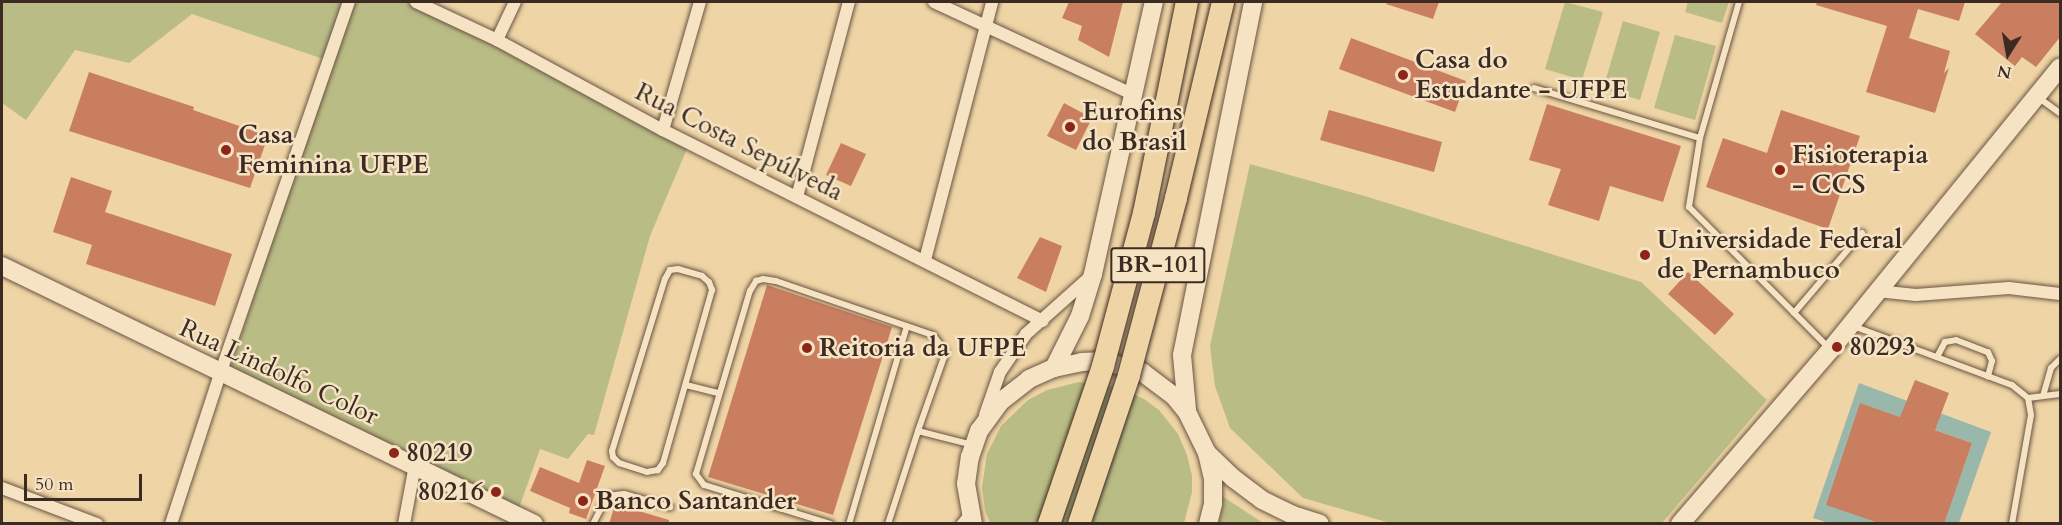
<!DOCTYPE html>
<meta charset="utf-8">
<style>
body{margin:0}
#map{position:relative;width:2062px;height:525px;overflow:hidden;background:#efd4a5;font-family:Cardo,serif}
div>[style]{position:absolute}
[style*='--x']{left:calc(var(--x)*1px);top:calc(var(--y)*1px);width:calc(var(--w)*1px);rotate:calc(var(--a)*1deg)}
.green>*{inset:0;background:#babc86}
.water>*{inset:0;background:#9ab7ac}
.building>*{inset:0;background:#ca7e60}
.roads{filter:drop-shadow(0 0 2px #695543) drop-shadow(0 0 2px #695543)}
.lane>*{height:6px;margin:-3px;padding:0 3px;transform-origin:3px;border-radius:3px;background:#f5e3c4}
.street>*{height:12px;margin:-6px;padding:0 6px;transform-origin:6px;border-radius:6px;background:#f5e3c4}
.secondary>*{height:18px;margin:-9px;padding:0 9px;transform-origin:9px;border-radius:9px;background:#f5e3c4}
.bridges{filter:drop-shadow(0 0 2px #3c2b22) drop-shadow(0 0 2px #3c2b22)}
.highway-bridge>*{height:22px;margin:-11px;padding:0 11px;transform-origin:11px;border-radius:11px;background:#efd4a5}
.dots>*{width:16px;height:16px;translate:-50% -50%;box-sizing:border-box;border:3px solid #f5e3c4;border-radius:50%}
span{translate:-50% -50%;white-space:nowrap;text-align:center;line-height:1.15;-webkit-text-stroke:5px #f5e3c4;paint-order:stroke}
.shield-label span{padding:2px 4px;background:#f5e3c4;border:2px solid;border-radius:4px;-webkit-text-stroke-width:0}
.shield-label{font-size:24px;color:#3c2b22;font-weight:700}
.poi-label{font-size:26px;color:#3c2b22;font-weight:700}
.left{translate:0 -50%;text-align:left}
.right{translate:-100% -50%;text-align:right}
.street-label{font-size:26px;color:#3c2b22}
.frame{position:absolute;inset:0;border:3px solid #3c2b22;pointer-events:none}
.north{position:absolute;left:1978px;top:24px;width:60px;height:60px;-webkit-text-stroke:4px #f5e3c4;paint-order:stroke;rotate:191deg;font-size:16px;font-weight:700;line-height:24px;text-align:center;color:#3c2b22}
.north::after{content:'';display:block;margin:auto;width:21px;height:27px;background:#3c2b22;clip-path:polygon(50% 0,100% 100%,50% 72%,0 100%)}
.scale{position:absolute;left:24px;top:474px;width:118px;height:27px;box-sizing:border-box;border:3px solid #3c2b22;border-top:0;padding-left:8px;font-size:18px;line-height:21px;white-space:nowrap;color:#3c2b22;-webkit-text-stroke:4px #f5e3c4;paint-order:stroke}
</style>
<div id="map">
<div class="green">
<div style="clip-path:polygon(2px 2px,416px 2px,689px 144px,650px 236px,594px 435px,588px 434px,568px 459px,540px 449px,514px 522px,227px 379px,329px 61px,192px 14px,129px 63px,75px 50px,26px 120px,2px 103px)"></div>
<div style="clip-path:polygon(1565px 2px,1603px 12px,1582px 80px,1545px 69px)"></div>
<div style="clip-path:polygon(1688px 2px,1729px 2px,1722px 23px,1685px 12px)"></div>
<div style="clip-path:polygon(1623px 21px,1660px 32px,1640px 100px,1603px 89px)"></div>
<div style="clip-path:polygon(1675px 35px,1716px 46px,1695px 120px,1654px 108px)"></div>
<div style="clip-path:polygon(1250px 164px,1368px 197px,1641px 282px,1767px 400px,1662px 523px,1390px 523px,1303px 498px,1230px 428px,1215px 386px,1210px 346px)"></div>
<div style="clip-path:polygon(1079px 382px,1117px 387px,1144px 399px,1159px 410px,1178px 434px,1187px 455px,1192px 476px,1192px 492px,1184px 523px,990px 523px,985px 510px,982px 487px,987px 454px,1001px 426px,1028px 400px,1047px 390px)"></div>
<div style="clip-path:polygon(1222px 496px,1263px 523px,1219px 524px)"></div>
</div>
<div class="water">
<div style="clip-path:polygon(1859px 383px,1991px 432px,1959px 523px,1944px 523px,1972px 443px,1860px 403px,1881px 523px,1829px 523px,1813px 518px)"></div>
</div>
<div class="building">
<div style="clip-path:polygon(1069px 2px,1123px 2px,1109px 57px,1078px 40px,1082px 26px,1062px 18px)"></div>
<div style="clip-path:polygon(1387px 2px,1439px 2px,1433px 19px,1386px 4px)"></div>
<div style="clip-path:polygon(1817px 2px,1965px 2px,1959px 21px,1918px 9px,1909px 38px,1950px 51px,1944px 73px,1949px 68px,1935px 113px,1866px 92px,1887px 26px,1816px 5px)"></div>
<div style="clip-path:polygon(2002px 2px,2061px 2px,2061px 36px,2036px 67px,2022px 57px,2015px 66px,1975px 34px)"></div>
<div style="clip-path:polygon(1351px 38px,1466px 81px,1455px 112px,1339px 69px)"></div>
<div style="clip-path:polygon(89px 72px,194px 107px,193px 110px,268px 136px,250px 188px,69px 131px)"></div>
<div style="clip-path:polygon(1064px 103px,1092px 118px,1076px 150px,1047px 136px)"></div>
<div style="clip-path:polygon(1547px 104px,1681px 146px,1663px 202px,1610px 186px,1599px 221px,1548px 205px,1561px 169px,1529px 160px)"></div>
<div style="clip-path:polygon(1329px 110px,1442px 142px,1434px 172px,1320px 140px)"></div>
<div style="clip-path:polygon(1781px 110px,1860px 136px,1828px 229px,1706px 187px,1723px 138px,1767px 153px)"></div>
<div style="clip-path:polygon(841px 143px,866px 154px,851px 186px,826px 175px)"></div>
<div style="clip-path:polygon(71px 177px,112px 191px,105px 212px,232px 254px,215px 306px,86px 264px,92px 245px,53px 232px)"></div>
<div style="clip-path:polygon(1040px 237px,1062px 246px,1046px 292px,1017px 278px)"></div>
<div style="clip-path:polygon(1688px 272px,1734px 314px,1715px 335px,1668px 294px)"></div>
<div style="clip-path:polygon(767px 285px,892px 327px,833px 515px,708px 477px)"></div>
<div style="clip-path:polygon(1915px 380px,1949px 393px,1935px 430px,1972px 443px,1944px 524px,1882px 524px,1826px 505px,1860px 403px,1900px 417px)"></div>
<div style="clip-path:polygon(587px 460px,605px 466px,586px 519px,569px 513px,570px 508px,530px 491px,540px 467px,579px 483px)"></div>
<div style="clip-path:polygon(615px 504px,669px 520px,669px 524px,609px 524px)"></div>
</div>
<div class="roads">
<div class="lane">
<div style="--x:1739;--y:2;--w:141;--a:106"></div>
<div style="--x:1700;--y:138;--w:70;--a:99.1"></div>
<div style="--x:1689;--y:207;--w:197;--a:45.2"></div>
<div style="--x:1534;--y:88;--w:173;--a:16.8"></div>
<div style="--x:2039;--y:98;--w:26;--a:36"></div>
<div style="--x:678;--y:269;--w:25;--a:16"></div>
<div style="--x:702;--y:276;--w:9;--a:41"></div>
<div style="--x:709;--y:282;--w:9;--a:69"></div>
<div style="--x:712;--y:290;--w:180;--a:105.8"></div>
<div style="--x:663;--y:463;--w:9;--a:126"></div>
<div style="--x:658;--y:470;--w:11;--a:170"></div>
<div style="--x:647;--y:472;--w:29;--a:-162"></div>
<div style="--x:619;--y:463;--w:8;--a:-135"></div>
<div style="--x:613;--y:457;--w:6;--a:-99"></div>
<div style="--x:612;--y:451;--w:180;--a:-72.9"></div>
<div style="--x:665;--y:279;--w:10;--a:-61"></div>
<div style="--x:670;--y:270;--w:8;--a:-7"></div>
<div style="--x:1794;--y:313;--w:105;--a:-49.6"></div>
<div style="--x:1853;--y:326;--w:170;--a:20.4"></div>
<div style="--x:2012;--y:385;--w:21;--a:39"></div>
<div style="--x:2028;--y:398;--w:17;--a:80"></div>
<div style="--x:2031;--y:415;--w:111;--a:99.9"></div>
<div style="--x:1937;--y:357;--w:17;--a:-62"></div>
<div style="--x:1945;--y:342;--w:11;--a:-10"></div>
<div style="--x:1956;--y:340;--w:34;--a:21"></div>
<div style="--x:1988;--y:352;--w:10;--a:66"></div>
<div style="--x:1992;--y:361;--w:16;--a:105"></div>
<div style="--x:686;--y:385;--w:34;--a:14"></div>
<div style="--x:2043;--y:396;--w:29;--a:-74"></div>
<div style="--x:2051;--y:368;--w:13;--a:-45"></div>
<div style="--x:2028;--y:398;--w:32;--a:-7"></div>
<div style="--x:593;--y:524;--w:31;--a:-63"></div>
<div style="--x:607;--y:496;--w:17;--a:-7"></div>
<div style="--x:624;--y:494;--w:48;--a:15.8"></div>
<div style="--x:831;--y:524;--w:133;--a:-162.9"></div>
<div style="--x:704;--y:485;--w:14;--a:-126"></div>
<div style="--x:696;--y:474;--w:191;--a:-73.6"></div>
<div style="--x:750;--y:291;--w:12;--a:-59"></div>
<div style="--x:756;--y:281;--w:7;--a:-16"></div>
<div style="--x:763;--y:279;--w:13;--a:9"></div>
<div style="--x:776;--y:281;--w:166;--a:19"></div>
<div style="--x:933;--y:335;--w:20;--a:53"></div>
<div style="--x:945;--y:351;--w:6;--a:99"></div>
<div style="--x:944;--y:357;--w:78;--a:109.4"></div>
<div style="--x:849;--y:524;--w:206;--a:-73.7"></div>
<div style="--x:888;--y:524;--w:98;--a:-72.1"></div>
<div style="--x:918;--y:431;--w:57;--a:14.3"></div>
<div style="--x:959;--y:524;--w:13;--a:-51"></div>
</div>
<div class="street">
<div style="--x:416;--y:2;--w:89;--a:25.1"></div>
<div style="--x:497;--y:40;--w:189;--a:28.5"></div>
<div style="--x:663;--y:130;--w:425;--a:26.7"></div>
<div style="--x:934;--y:2;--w:221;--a:24.9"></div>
<div style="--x:497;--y:40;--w:42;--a:-64.7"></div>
<div style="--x:663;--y:130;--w:133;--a:-73.9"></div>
<div style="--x:797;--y:197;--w:202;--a:-75.1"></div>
<div style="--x:925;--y:260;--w:267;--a:-75.4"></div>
<div style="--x:1877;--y:291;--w:39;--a:6"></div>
<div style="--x:1916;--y:295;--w:93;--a:-4.3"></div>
<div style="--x:2009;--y:288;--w:51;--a:6.7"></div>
<div style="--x:985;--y:415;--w:46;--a:-70.8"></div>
<div style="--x:1000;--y:372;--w:46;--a:-55.6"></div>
<div style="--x:1026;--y:334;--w:89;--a:-41.8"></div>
<div style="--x:2;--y:488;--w:102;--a:20.8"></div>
<div style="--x:171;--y:524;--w:158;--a:-71.9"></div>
<div style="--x:220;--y:374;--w:394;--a:-70.9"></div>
<div style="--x:404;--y:524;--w:60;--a:-79.4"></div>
</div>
<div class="secondary">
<div style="--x:2;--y:266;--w:591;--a:25.87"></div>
<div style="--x:1054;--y:368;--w:58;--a:-63.4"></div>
<div style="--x:1080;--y:316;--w:44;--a:-72.8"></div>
<div style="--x:1093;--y:274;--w:279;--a:-77.4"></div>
<div style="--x:1187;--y:410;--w:55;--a:-95.2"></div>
<div style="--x:1182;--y:355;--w:360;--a:-78.6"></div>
<div style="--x:1208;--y:454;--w:35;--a:44"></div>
<div style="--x:1233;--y:478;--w:36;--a:37"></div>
<div style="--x:1262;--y:500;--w:34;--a:26"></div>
<div style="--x:1293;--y:515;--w:28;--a:18"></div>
<div style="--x:973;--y:524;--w:41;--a:-99.9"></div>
<div style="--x:966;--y:484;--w:27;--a:-82"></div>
<div style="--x:970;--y:457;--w:28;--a:-71"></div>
<div style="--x:979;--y:431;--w:36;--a:-54"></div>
<div style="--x:1000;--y:402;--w:37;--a:-38"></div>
<div style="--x:1029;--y:379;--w:27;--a:-24"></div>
<div style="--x:1054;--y:368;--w:29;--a:-12"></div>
<div style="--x:1082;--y:362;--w:21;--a:-3"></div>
<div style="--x:1103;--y:361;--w:41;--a:15.8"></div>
<div style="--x:1142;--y:372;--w:40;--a:37"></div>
<div style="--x:1174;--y:396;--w:21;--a:51"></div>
<div style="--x:1187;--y:412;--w:46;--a:64"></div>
<div style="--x:1207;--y:453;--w:26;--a:77"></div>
<div style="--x:1213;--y:478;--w:26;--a:90"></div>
<div style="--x:1213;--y:504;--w:21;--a:104"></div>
<div style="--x:1680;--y:524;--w:231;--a:-49.2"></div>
<div style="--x:1831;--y:349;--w:363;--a:-50.9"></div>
</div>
</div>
<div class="bridges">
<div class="highway-bridge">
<div style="--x:1049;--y:524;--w:167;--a:-71.1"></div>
<div style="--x:1103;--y:366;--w:158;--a:-75"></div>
<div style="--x:1144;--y:213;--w:215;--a:-78.5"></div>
<div style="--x:1079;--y:524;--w:157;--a:-71.4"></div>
<div style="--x:1129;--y:375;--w:183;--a:-75.1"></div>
<div style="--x:1176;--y:198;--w:202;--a:-76.5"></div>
</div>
</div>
<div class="dots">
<div style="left:1403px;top:75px;background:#8f2418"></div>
<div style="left:1070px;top:127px;background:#8f2418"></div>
<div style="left:226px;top:150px;background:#8f2418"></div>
<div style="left:1780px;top:170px;background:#8f2418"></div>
<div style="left:1645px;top:255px;background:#8f2418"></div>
<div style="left:1837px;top:347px;background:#8f2418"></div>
<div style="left:807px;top:348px;background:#8f2418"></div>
<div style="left:394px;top:453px;background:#8f2418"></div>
<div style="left:496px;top:492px;background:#8f2418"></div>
<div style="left:583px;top:501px;background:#8f2418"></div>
</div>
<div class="shield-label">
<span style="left:1158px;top:265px">BR-101</span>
</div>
<div class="poi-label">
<span class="left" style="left:1415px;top:75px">Casa do<br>Estudante - UFPE</span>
<span class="left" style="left:1082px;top:127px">Eurofins<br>do Brasil</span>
<span class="left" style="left:238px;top:150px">Casa<br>Feminina UFPE</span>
<span class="left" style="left:1792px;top:170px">Fisioterapia<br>- CCS</span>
<span class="left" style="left:1657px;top:255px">Universidade Federal<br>de Pernambuco</span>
<span class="left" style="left:1849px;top:347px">80293</span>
<span class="left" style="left:819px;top:348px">Reitoria da UFPE</span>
<span class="left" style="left:406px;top:453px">80219</span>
<span class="right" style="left:484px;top:492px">80216</span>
<span class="left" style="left:595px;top:501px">Banco Santander</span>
</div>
<div class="street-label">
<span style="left:739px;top:142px;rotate:27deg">Rua Costa Sepúlveda</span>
<span style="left:279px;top:372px;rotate:25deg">Rua Lindolfo Color</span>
</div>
<div class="frame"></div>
<div class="north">N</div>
<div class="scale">50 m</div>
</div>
